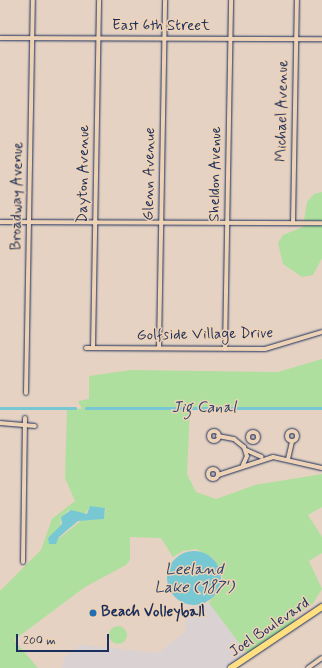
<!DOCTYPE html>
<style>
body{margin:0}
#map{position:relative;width:322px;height:668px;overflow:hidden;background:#e5d2c2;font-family:Mynerve,sans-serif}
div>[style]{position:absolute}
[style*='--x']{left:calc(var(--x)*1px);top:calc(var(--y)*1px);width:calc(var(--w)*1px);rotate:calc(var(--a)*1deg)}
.built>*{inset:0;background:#dad1d2}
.green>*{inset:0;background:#afdf9e}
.round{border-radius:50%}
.water>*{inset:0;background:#78c8d3}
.canal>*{height:3px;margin:-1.5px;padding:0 1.5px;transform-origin:1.5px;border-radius:1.5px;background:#78c8d3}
.roads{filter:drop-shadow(0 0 1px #1b2f5e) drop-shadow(0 0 1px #1b2f5e)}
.minor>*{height:4px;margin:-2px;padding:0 2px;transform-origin:2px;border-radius:2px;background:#eed2b5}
.minor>.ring{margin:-2px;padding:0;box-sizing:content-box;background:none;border:4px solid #eed2b5;border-radius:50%}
.major>*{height:5.5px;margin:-2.75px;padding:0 2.75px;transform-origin:2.75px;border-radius:2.75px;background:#ffdf80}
.dots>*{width:11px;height:11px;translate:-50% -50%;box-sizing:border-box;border:2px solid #eed2b5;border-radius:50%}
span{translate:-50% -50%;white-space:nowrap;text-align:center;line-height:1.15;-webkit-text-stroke:3px #eed2b5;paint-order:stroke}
.street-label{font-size:15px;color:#1b2f5e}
.poi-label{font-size:15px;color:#1b2f5e;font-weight:700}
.left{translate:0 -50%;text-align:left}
.water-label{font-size:16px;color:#294670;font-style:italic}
.scale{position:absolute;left:16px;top:634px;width:93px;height:18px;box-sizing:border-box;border:2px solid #1b2f5e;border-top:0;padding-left:5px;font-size:12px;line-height:14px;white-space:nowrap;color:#1b2f5e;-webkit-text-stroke:3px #eed2b5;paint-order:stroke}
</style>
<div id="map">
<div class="built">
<div style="clip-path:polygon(209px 603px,248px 655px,228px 668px,62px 668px,64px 658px,80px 645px,158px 653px,185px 632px,187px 606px,201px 607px)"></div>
</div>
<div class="green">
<div style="clip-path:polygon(322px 192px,322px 258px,313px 275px,302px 277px,283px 264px,278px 243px,283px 235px,303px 227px,307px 202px,314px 194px)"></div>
<div style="clip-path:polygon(evenodd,322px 359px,322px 410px,190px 407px,187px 474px,196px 492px,216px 499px,255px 485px,322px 474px,322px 507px,308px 515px,322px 537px,322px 553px,309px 561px,322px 589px,312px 605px,294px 616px,295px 623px,248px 655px,209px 603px,223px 579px,214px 559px,196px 549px,183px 551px,173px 557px,161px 538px,130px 537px,130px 560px,126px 565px,85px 587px,14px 640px,38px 668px,0 668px,0 591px,41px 550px,52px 519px,75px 501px,65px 478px,67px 408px,82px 409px,78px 401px,89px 399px,89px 376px,131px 370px,278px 372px,322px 359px,89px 508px,106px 509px,104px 519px,82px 520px,58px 539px,48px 538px,60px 528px,61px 517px,69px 510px,84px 515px,89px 508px)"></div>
<div class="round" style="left:109px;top:626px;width:18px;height:18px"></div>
</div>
<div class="water">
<div style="clip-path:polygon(90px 506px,105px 508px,104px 519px,78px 521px,59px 537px,56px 544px,49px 544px,48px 538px,62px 524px,61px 517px,71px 510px,87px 514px)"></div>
<div class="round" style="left:167px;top:551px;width:54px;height:54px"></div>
</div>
<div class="canal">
<div style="--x:0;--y:408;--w:75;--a:0"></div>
<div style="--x:86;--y:408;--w:236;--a:0"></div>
</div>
<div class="roads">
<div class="minor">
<div style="--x:0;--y:38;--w:322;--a:0.2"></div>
<div style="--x:0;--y:222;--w:322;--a:0.2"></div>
<div style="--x:293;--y:223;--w:223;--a:-89"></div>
<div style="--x:86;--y:348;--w:179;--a:0.3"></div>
<div style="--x:265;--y:349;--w:59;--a:-16.6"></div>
<div style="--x:93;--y:348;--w:348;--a:-89"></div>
<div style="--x:159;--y:348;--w:348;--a:-89"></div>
<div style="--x:225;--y:349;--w:349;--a:-89"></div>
<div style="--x:26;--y:393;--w:393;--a:-89"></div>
<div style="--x:0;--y:423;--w:35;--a:5"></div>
<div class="ring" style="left:209px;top:431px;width:6px;height:6px"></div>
<div class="ring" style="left:287px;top:431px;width:6px;height:6px"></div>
<div class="ring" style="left:248px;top:432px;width:6px;height:6px"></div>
<div style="--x:218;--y:436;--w:16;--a:11"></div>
<div style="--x:234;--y:439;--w:13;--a:39"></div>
<div style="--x:244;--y:447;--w:9;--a:72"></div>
<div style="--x:247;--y:456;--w:10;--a:114"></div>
<div style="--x:246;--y:450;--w:17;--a:24"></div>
<div style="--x:288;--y:459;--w:18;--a:-77"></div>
<div class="ring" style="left:208px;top:469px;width:6px;height:6px"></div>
<div style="--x:218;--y:475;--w:58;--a:-18.1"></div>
<div style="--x:273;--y:457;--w:50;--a:12.7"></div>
<div style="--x:23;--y:562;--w:144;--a:-89.2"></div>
<div style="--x:308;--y:668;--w:17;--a:-36"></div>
</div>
<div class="major">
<div style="--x:231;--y:668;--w:110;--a:-33.8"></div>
</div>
</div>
<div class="dots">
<div style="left:93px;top:613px;background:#1f6fb2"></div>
</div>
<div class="street-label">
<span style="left:161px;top:27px">East 6th Street</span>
<span style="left:283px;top:111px;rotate:-89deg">Michael Avenue</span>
<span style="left:84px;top:174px;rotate:-89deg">Dayton Avenue</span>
<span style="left:150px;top:174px;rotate:-89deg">Glenn Avenue</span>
<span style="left:216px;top:174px;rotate:-89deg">Sheldon Avenue</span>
<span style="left:18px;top:196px;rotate:-89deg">Broadway Avenue</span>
<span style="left:205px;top:335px;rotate:-1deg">Golfside Village Drive</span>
<span style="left:270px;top:628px;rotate:-34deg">Joel Boulevard</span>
</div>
<div class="poi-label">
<span class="left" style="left:101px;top:613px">Beach Volleyball</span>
</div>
<div class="water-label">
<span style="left:204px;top:408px">Jig Canal</span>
<span style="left:194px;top:579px">Leeland<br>Lake (187')</span>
</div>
<div class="scale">200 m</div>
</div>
